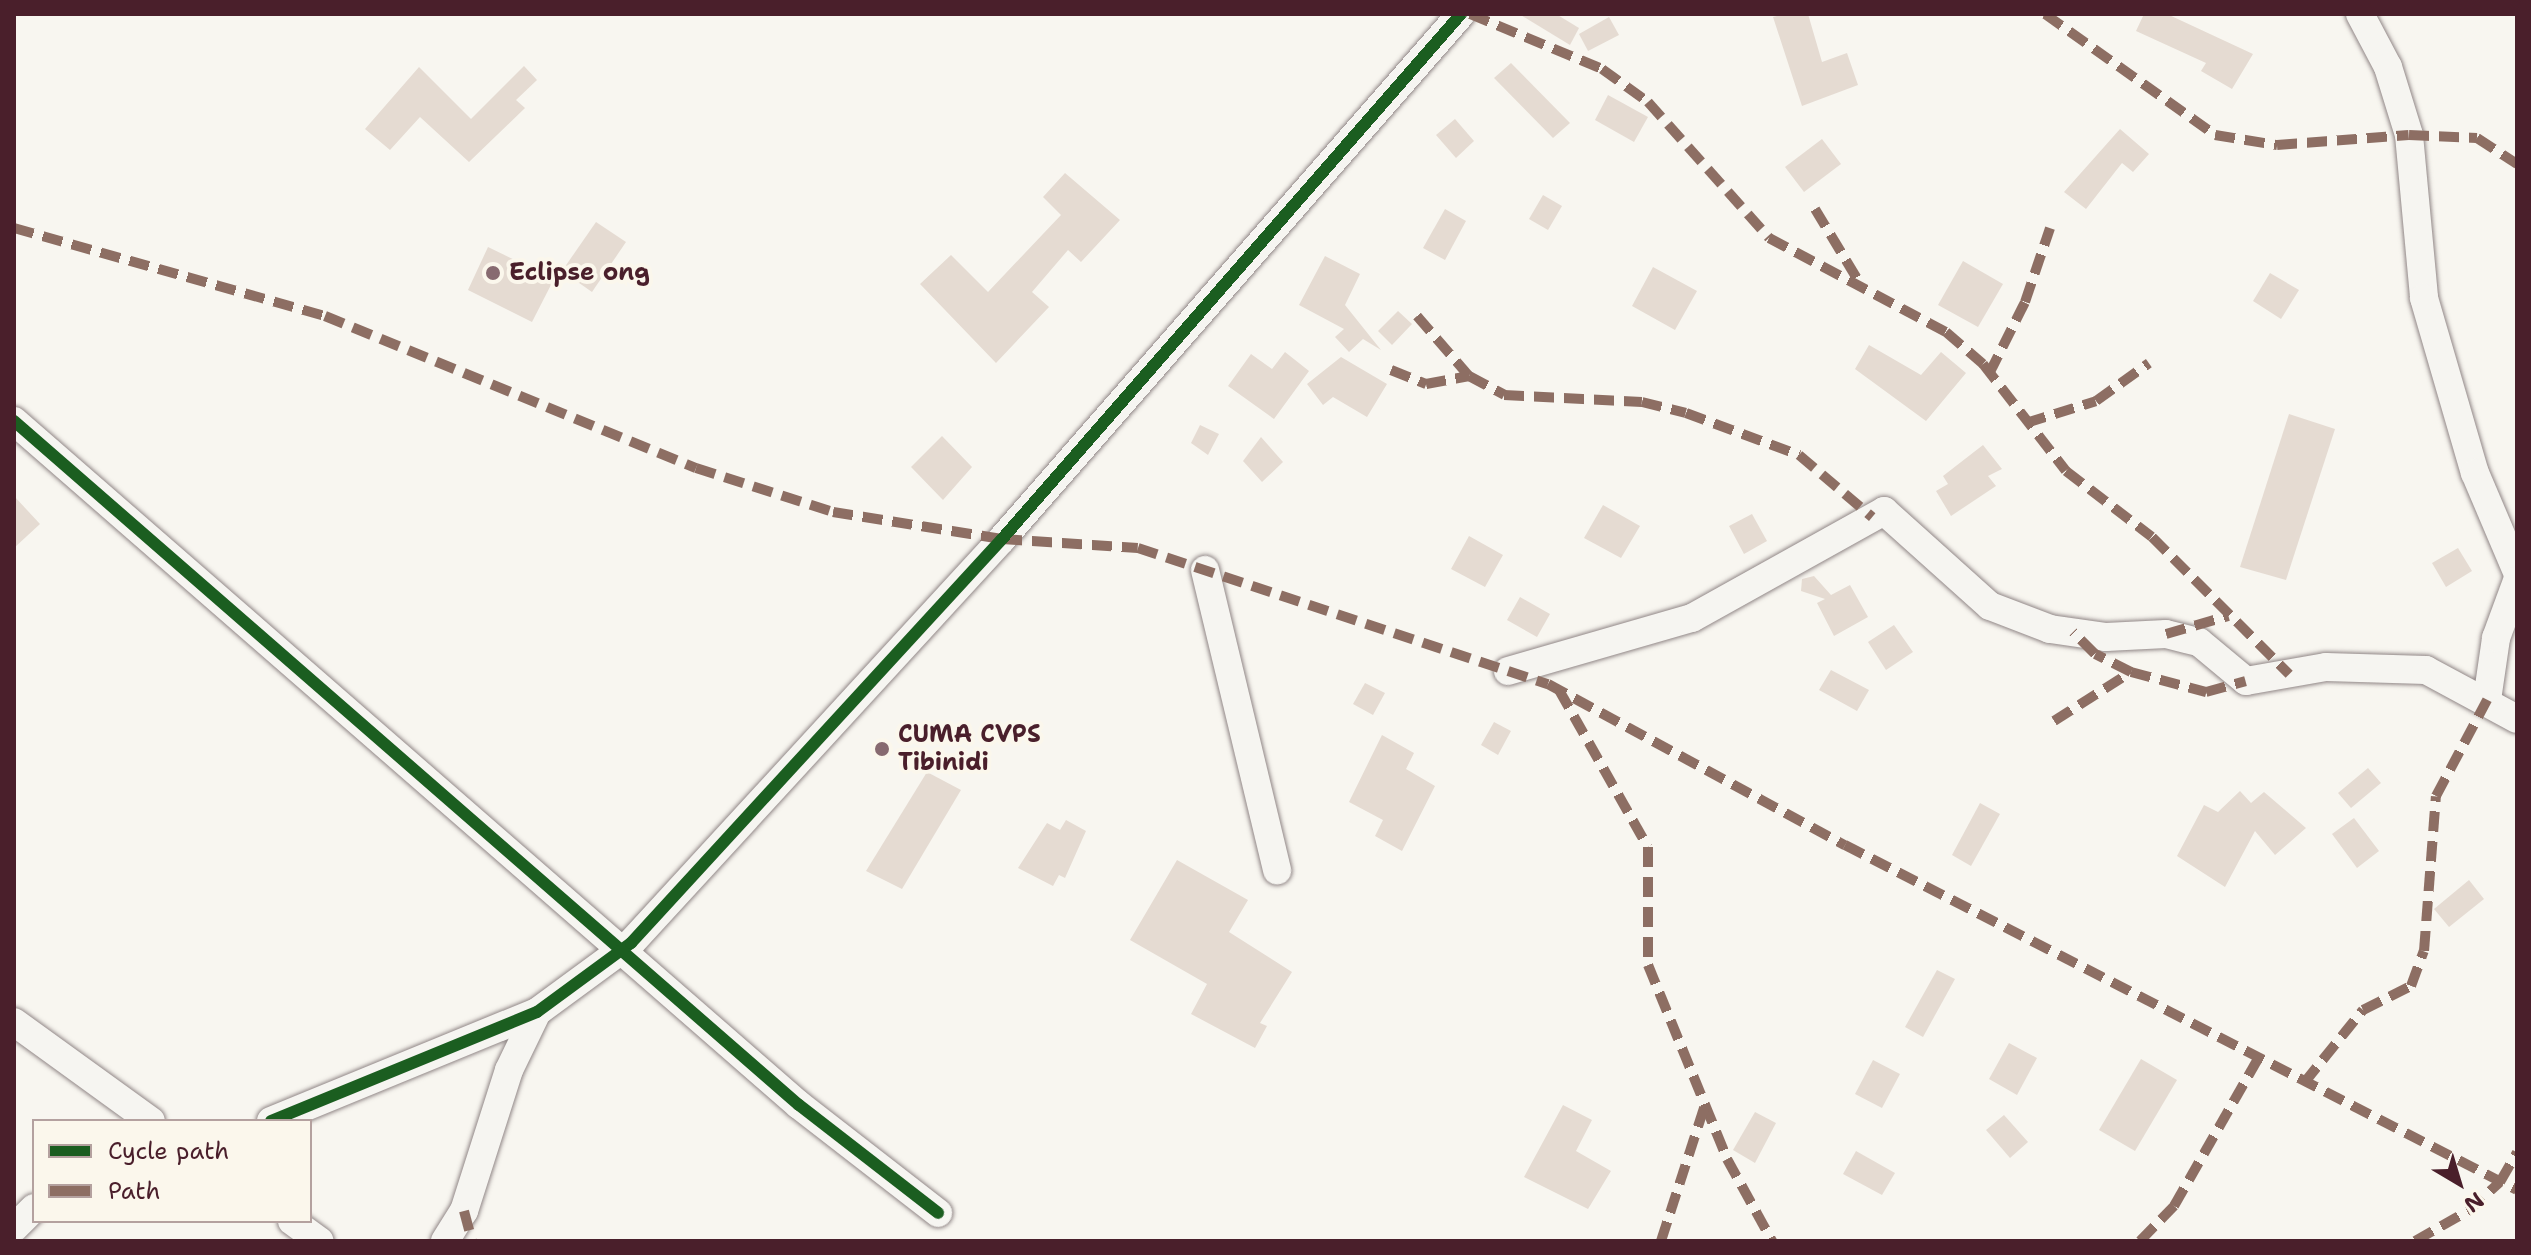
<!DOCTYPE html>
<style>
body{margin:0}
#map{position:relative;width:2531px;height:1255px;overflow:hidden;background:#f8f6f0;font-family:"Shantell Sans",sans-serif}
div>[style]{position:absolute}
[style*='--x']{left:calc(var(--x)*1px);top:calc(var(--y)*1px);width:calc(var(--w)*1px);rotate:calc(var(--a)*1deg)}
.building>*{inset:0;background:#e5dbd2}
.roads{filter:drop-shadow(0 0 2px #918787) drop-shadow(0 0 2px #918787)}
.street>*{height:28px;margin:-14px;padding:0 14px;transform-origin:14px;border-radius:14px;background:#f6f5f1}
.quiet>*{height:10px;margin-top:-5px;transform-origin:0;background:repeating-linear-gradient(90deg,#8d6e63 0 20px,transparent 0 30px)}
.cycleway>*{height:12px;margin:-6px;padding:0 6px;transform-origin:6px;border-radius:6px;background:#1b5e20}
.dots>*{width:22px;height:22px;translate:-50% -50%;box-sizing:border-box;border:4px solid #fbf7ec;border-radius:50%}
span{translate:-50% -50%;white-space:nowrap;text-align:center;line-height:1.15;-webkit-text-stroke:8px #fbf7ec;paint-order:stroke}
.poi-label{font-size:24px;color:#4a1f2b;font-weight:700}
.left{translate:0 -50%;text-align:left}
.frame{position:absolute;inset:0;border:16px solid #4a1f2b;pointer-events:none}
.legend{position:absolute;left:32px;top:1119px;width:280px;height:104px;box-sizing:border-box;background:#fbf7ec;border:2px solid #b4a19f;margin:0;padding:10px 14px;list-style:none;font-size:24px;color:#4a1f2b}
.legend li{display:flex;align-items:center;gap:16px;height:40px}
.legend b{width:40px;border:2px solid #b4a19f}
.north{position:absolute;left:2419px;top:1143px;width:80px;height:80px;-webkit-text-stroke:6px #fbf7ec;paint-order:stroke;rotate:142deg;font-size:22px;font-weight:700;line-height:32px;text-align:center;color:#4a1f2b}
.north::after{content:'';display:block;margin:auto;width:28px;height:36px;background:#4a1f2b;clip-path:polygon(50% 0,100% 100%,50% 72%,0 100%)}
</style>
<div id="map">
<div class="building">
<div style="clip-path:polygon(1519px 14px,1556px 14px,1579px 28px,1570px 45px)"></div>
<div style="clip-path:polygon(1785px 14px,1808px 14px,1822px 62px,1847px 53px,1858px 85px,1802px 106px,1773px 17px)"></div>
<div style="clip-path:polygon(2144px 14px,2167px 14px,2253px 54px,2232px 89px,2201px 71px,2206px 63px,2136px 31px)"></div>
<div style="clip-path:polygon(1609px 17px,1619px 35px,1588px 51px,1579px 34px)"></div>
<div style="clip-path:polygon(1511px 63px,1570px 123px,1553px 138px,1494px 78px)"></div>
<div style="clip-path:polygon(524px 66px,537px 80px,516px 100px,525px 108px,469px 162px,420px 117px,390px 150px,365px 129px,419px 67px,471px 119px)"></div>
<div style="clip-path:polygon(1608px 95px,1648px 117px,1634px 142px,1595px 120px)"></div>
<div style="clip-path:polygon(1455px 119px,1474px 141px,1456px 158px,1436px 135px)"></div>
<div style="clip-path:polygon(2120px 129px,2149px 154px,2133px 172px,2122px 163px,2086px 209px,2064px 192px)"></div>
<div style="clip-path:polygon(1822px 139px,1841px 164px,1804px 192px,1785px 167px)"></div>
<div style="clip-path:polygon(1065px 173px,1120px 220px,1081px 262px,1068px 250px,1032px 292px,1049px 307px,996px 363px,920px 284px,951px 255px,988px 292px,1061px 215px,1043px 197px)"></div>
<div style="clip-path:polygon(1543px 195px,1562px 206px,1548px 230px,1529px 219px)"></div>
<div style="clip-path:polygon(1445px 209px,1466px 221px,1445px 260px,1423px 248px)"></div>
<div style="clip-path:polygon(596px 222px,626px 242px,592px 292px,562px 271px)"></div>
<div style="clip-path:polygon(488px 247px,554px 279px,532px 322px,468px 290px)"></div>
<div style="clip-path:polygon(1325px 256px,1360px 274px,1345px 305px,1381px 350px,1363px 339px,1349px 352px,1335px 337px,1344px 329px,1299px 305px)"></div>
<div style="clip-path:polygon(1963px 261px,2003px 284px,1978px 327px,1938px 305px)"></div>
<div style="clip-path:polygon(1653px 267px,1697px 291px,1675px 330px,1632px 306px)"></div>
<div style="clip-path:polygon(2270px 273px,2299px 290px,2281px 319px,2253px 301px)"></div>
<div style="clip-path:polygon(1398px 311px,1412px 324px,1392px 345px,1378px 331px)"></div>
<div style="clip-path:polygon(1869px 345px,1921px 375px,1941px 352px,1966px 373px,1926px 421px,1855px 369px)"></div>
<div style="clip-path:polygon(1285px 352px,1309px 371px,1274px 419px,1228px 386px,1251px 354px,1272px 369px)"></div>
<div style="clip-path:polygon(1341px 357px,1387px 384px,1367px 417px,1333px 397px,1323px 405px,1307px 384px)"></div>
<div style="clip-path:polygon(2289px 414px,2335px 429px,2286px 580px,2240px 567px)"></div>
<div style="clip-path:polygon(1200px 425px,1219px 434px,1208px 455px,1191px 443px)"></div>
<div style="clip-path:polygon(942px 436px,972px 467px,943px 500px,911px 467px)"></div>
<div style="clip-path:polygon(1261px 437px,1283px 462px,1262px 482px,1243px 461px)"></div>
<div style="clip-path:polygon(1983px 445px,2002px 469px,1988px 476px,1996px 486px,1951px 516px,1936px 491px,1948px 484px,1943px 476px)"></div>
<div style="clip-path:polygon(14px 496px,40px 524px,14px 548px)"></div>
<div style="clip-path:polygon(1603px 505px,1640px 526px,1621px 558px,1584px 538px)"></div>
<div style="clip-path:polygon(1752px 514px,1767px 541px,1744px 554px,1729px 526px)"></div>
<div style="clip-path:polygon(1469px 536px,1503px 555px,1485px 587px,1451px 569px)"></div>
<div style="clip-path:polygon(2458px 548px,2472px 571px,2446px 587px,2432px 563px)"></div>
<div style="clip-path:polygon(1814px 576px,1831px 595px,1850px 585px,1868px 617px,1834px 636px,1817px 603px,1825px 599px,1801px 591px,1802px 579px)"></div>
<div style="clip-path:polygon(1520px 597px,1550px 614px,1537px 637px,1507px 620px)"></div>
<div style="clip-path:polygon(1894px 625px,1913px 652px,1886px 670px,1868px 642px)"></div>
<div style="clip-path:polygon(1831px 670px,1869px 690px,1857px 711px,1819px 690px)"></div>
<div style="clip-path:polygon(1365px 683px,1385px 693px,1373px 715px,1353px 704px)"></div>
<div style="clip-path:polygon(1494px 722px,1511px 731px,1498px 755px,1481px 745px)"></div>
<div style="clip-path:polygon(1382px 735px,1414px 753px,1406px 769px,1435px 786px,1402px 851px,1375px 836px,1383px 820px,1349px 802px)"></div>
<div style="clip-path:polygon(2368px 768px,2381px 783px,2351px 808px,2338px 793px)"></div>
<div style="clip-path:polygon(927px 772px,961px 790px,902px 889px,866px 871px)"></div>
<div style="clip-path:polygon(2240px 791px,2251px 803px,2264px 792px,2306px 828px,2275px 855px,2255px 831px,2225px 887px,2177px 856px,2204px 805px,2218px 812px)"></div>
<div style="clip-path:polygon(1980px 803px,2000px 814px,1971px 866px,1952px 855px)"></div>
<div style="clip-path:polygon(2354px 818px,2379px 851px,2357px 868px,2332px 834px)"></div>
<div style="clip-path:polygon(1066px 820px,1086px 831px,1065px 878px,1059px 875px,1053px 886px,1018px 868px,1047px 823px,1060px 830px)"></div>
<div style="clip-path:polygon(1177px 860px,1248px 900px,1229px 932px,1292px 972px,1260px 1023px,1267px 1026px,1255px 1048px,1191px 1014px,1207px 984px,1130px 940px)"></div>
<div style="clip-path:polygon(2469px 880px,2484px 899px,2449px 927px,2434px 909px)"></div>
<div style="clip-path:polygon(1937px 970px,1955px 979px,1923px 1037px,1905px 1027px)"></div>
<div style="clip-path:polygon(2009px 1043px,2037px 1058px,2017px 1095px,1989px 1079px)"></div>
<div style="clip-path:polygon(2141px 1059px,2177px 1080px,2135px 1151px,2099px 1130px)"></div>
<div style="clip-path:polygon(1873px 1060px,1900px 1074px,1882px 1108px,1855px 1094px)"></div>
<div style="clip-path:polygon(1563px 1105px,1592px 1120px,1576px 1151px,1611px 1171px,1588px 1209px,1524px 1177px)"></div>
<div style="clip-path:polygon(1755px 1112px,1776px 1123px,1755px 1163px,1733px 1150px)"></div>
<div style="clip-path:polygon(2004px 1115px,2028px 1142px,2010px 1158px,1986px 1130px)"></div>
<div style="clip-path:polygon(1856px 1151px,1895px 1173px,1882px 1195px,1843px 1174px)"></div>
</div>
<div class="roads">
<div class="street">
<div style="--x:2360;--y:14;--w:60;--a:62.2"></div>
<div style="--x:2388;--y:67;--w:71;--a:72.8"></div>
<div style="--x:2409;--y:135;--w:164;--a:84.7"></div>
<div style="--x:2424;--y:298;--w:182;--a:73.8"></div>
<div style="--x:2475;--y:473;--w:108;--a:67"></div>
<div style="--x:14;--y:421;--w:1041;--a:41.07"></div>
<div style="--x:799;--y:1105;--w:176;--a:37.8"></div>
<div style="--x:1205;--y:570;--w:309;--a:76.5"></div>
<div style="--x:1508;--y:671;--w:191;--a:-16.1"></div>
<div style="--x:1692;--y:618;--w:220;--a:-29.1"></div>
<div style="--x:1884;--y:511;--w:142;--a:41.9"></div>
<div style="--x:1990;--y:606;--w:64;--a:21"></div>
<div style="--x:2050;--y:629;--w:57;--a:8.1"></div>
<div style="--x:2106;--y:637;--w:60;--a:-2.9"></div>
<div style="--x:2166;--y:634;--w:34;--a:14"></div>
<div style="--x:2199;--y:642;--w:61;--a:39.7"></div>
<div style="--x:2246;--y:681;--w:81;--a:-9.9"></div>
<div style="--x:2326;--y:667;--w:100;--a:1.7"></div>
<div style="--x:2426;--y:670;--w:103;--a:28.3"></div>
<div style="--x:2487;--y:700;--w:63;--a:-81.7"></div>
<div style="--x:2496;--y:638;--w:61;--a:-69.8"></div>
<div style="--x:14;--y:1022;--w:169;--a:35.9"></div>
<div style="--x:271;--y:1121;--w:287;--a:-22.3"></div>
<div style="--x:537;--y:1012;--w:117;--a:-36.3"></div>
<div style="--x:631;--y:943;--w:549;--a:-47.44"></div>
<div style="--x:1002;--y:539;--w:697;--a:-48.84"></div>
<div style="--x:292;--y:1221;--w:34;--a:36"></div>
<div style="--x:14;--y:1228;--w:28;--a:-45"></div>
<div style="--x:445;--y:1241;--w:36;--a:-58"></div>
<div style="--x:464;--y:1211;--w:148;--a:-72.3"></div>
<div style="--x:509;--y:1070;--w:64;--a:-64.2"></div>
</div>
</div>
<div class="quiet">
<div style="--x:1470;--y:14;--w:143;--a:22.6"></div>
<div style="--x:1602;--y:69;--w:57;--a:35.7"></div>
<div style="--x:1648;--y:102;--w:182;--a:48.3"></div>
<div style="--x:1769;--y:238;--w:200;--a:28"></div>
<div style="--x:1946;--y:332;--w:49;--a:40.9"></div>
<div style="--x:1983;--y:364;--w:135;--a:52.2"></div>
<div style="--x:2066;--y:471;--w:108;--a:37.5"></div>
<div style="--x:2152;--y:537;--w:194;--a:45"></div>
<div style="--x:2045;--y:14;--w:209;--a:35.4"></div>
<div style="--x:2215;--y:135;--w:63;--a:9.2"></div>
<div style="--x:2277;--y:145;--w:132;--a:-4.3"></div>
<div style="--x:2409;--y:135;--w:68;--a:2.5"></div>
<div style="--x:2477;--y:138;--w:48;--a:33"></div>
<div style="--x:1815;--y:209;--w:91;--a:58.9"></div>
<div style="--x:14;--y:228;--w:323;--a:15.8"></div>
<div style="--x:325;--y:316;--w:401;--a:22.3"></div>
<div style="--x:696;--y:468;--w:144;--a:17.8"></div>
<div style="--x:833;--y:512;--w:171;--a:9.1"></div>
<div style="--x:1002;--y:539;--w:136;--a:3.8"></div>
<div style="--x:1138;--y:548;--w:432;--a:18.4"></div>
<div style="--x:1548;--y:684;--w:338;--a:28.5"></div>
<div style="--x:1845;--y:845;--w:755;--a:27.18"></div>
<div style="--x:1417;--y:316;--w:79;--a:49.1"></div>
<div style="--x:1469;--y:376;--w:40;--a:28"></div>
<div style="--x:1504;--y:395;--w:138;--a:2.9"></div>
<div style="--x:1642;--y:402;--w:45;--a:14"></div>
<div style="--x:1686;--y:413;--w:121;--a:20.4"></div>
<div style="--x:1799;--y:455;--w:96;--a:40.3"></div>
<div style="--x:1391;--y:370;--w:38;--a:22"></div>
<div style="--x:1426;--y:384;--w:44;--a:-10.5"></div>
<div style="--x:1989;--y:374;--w:80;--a:-63.4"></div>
<div style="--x:2025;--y:302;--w:78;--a:-71.3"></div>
<div style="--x:2026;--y:423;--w:73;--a:-17.4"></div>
<div style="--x:2096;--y:401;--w:65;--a:-35.6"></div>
<div style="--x:2166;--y:634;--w:65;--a:-16.2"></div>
<div style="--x:2131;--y:672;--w:78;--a:14.9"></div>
<div style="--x:2206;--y:692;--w:41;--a:-15.4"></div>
<div style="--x:1559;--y:690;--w:180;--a:60.5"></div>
<div style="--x:1648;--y:847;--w:118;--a:90"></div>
<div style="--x:1648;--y:965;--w:209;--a:67.8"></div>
<div style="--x:1727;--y:1159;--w:94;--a:61.2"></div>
<div style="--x:2054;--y:721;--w:91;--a:-32.5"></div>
<div style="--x:2131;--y:672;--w:40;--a:-153.4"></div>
<div style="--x:2095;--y:654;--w:31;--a:-135"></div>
<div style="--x:2304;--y:1083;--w:94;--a:-51.1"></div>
<div style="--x:2363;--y:1010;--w:54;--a:-26.6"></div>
<div style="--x:2411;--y:986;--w:37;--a:-70"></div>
<div style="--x:2424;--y:951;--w:155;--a:-85.6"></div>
<div style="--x:2436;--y:796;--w:109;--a:-62"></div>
<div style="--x:464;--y:1211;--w:31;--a:75"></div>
<div style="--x:1661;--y:1241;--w:143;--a:-72.1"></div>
<div style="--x:2140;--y:1241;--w:49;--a:-45.8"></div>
<div style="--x:2174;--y:1206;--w:169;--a:-60.3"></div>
<div style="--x:2415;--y:1241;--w:61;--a:-29.5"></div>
<div style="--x:2468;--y:1211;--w:43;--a:-42.2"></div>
<div style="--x:2500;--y:1182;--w:34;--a:-60"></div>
</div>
<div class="cycleway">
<div style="--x:14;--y:421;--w:1041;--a:41.07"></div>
<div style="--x:799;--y:1105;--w:176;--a:37.8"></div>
<div style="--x:271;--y:1121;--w:287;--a:-22.3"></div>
<div style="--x:537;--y:1012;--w:117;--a:-36.3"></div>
<div style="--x:631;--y:943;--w:549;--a:-47.44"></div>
<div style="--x:1002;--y:539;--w:697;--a:-48.84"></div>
</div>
<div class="dots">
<div style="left:493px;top:273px;background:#876a70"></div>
<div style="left:882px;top:749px;background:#876a70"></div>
</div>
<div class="poi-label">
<span class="left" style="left:509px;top:273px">Eclipse ong</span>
<span class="left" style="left:898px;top:749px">CUMA CVPS<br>Tibinidi</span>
</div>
<div class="frame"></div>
<ul class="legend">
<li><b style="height:10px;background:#1b5e20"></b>Cycle path</li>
<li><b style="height:10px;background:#8d6e63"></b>Path</li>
</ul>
<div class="north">N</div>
</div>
